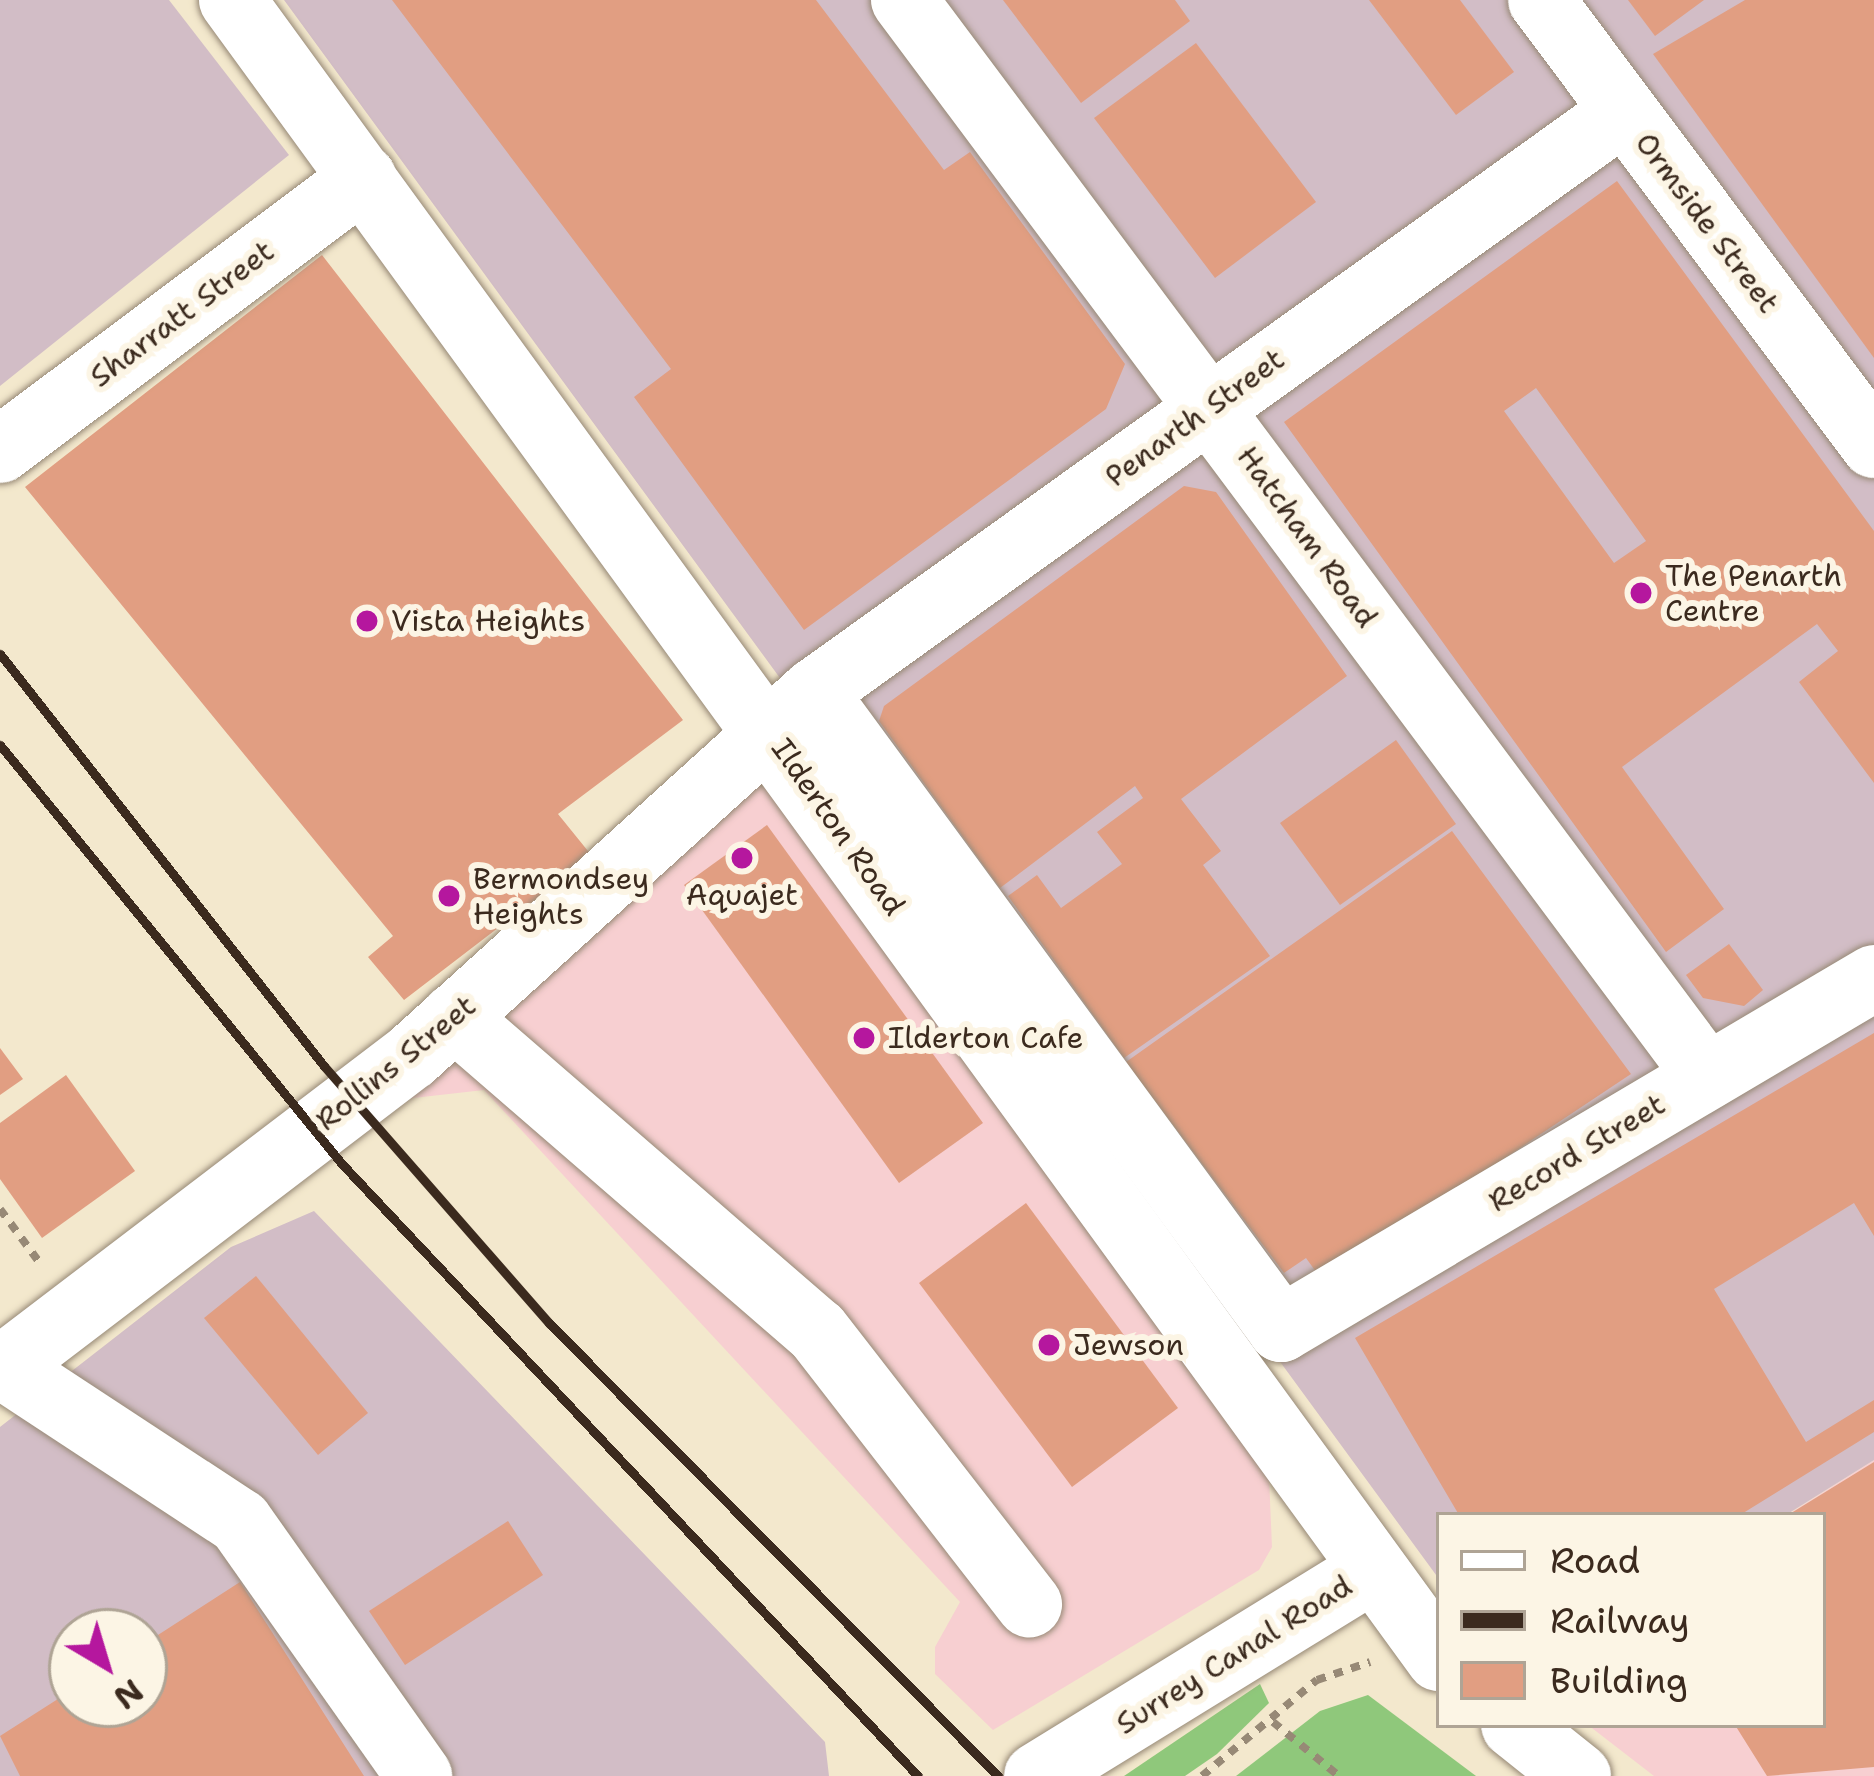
<!DOCTYPE html>
<style>
body{margin:0}
#map{position:relative;width:1874px;height:1776px;overflow:hidden;background:#f3e8cd;font-family:"Shantell Sans",sans-serif}
div>[style]{position:absolute}
[style*='--x']{left:calc(var(--x)*1px);top:calc(var(--y)*1px);width:calc(var(--w)*1px);rotate:calc(var(--a)*1deg)}
.built>*{inset:0;background:#f7cfd1}
.industrial>*{inset:0;background:#d2bdc6}
.green>*{inset:0;background:#8fc87b}
.building>*{inset:0;background:#e19e82}
.path>*{height:8px;margin-top:-4px;transform-origin:0;background:repeating-linear-gradient(90deg,#978976 0 9px,transparent 0 18px)}
.roads{filter:drop-shadow(0 0 3px #978976) drop-shadow(0 0 3px #978976)}
.minor>*{height:66px;margin:-33px;padding:0 33px;transform-origin:33px;border-radius:33px;background:#fff}
.rail>*{height:9px;margin:-4.5px;padding:0 4.5px;transform-origin:4.5px;border-radius:4.5px;background:#3b2a1e}
.dots>*{width:33px;height:33px;translate:-50% -50%;box-sizing:border-box;border:6px solid #fcf5e5;border-radius:50%}
span{translate:-50% -50%;white-space:nowrap;text-align:center;line-height:1.15;-webkit-text-stroke:12px #fcf5e5;paint-order:stroke}
.street-label{font-size:30px;color:#3b2a1e}
.poi-label{font-size:30px;color:#3b2a1e}
.left{translate:0 -50%;text-align:left}
.legend{position:absolute;left:1436px;top:1512px;width:390px;height:216px;box-sizing:border-box;background:#fcf5e5;border:3px solid #afa495;margin:0;padding:15px 21px;list-style:none;font-size:36px;color:#3b2a1e}
.legend li{display:flex;align-items:center;gap:24px;height:60px}
.legend b{width:60px;border:3px solid #afa495}
.north{position:absolute;left:48px;top:1608px;width:120px;height:120px;box-sizing:border-box;background:#fcf5e5;border:3px solid #afa495;border-radius:50%;rotate:142deg;font-size:33px;font-weight:700;line-height:48px;text-align:center;color:#3b2a1e}
.north::after{content:'';display:block;margin:auto;width:42px;height:54px;background:#b5179e;clip-path:polygon(50% 0,100% 100%,50% 72%,0 100%)}
</style>
<div id="map">
<div class="built">
<div style="clip-path:polygon(741px 755px,1269px 1477px,1272px 1547px,1259px 1570px,993px 1730px,935px 1674px,935px 1647px,960px 1602px,484px 1090px,378px 1102px)"></div>
<div style="clip-path:polygon(1874px 1460px,1874px 1776px,1654px 1776px,1588px 1725px,1823px 1725px,1823px 1515px,1787px 1515px)"></div>
</div>
<div class="industrial">
<div style="clip-path:polygon(0 0,169px 0,289px 155px,0 386px)"></div>
<div style="clip-path:polygon(284px 0,1874px 0,1874px 1460px,1786px 1515px,1439px 1515px,1439px 1579px)"></div>
<div style="clip-path:polygon(evenodd,314px 1211px,825px 1742px,829px 1776px,0 1776px,0 1427px,231px 1247px,314px 1211px,72px 1632px,144px 1632px,144px 1704px,72px 1704px,72px 1632px)"></div>
</div>
<div class="green">
<div style="clip-path:polygon(1260px 1684px,1269px 1703px,1217px 1754px,1185px 1776px,1124px 1776px)"></div>
<div style="clip-path:polygon(1368px 1695px,1476px 1776px,1236px 1776px,1320px 1711px)"></div>
</div>
<div class="building">
<div style="clip-path:polygon(392px 0,816px 0,944px 170px,970px 152px,1125px 364px,1106px 409px,804px 630px,634px 397px,671px 369px)"></div>
<div style="clip-path:polygon(1003px 0,1175px 0,1190px 21px,1081px 103px)"></div>
<div style="clip-path:polygon(1369px 0,1460px 0,1514px 72px,1456px 115px)"></div>
<div style="clip-path:polygon(1628px 0,1704px 0,1655px 36px)"></div>
<div style="clip-path:polygon(1745px 0,1874px 0,1874px 358px,1653px 54px)"></div>
<div style="clip-path:polygon(1196px 43px,1316px 202px,1215px 278px,1094px 118px)"></div>
<div style="clip-path:polygon(evenodd,1617px 181px,1874px 531px,1874px 783px,1799px 682px,1838px 651px,1817px 624px,1622px 767px,1724px 909px,1666px 952px,1284px 422px,1617px 181px,1536px 388px,1646px 541px,1614px 563px,1504px 411px,1536px 388px)"></div>
<div style="clip-path:polygon(322px 255px,683px 720px,558px 814px,592px 856px,404px 1000px,368px 957px,393px 936px,25px 487px)"></div>
<div style="clip-path:polygon(1184px 486px,1216px 492px,1347px 676px,1181px 799px,1221px 851px,1203px 865px,1270px 956px,1124px 1058px,1008px 896px,1037px 875px,1061px 908px,1122px 864px,1097px 832px,1143px 798px,1135px 786px,1000px 888px,879px 721px,884px 706px)"></div>
<div style="clip-path:polygon(1396px 740px,1456px 824px,1340px 905px,1280px 823px)"></div>
<div style="clip-path:polygon(767px 825px,983px 1123px,899px 1183px,684px 885px)"></div>
<div style="clip-path:polygon(1452px 831px,1631px 1074px,1322px 1280px,1306px 1258px,1284px 1273px,1126px 1062px)"></div>
<div style="clip-path:polygon(1729px 944px,1763px 990px,1744px 1006px,1703px 998px,1686px 975px)"></div>
<div style="clip-path:polygon(1874px 1033px,1874px 1236px,1854px 1203px,1714px 1289px,1806px 1442px,1874px 1400px,1874px 1432px,1740px 1515px,1459px 1515px,1355px 1338px)"></div>
<div style="clip-path:polygon(0 1048px,23px 1079px,0 1095px)"></div>
<div style="clip-path:polygon(66px 1075px,135px 1171px,42px 1238px,0 1179px,0 1123px)"></div>
<div style="clip-path:polygon(1026px 1203px,1178px 1408px,1072px 1487px,919px 1283px)"></div>
<div style="clip-path:polygon(256px 1276px,368px 1413px,318px 1455px,204px 1318px)"></div>
<div style="clip-path:polygon(1874px 1462px,1874px 1767px,1767px 1776px,1735px 1725px,1823px 1725px,1823px 1515px,1788px 1515px)"></div>
<div style="clip-path:polygon(508px 1521px,543px 1575px,405px 1665px,369px 1611px)"></div>
<div style="clip-path:polygon(240px 1582px,364px 1776px,20px 1776px,0 1736px,72px 1690px,72px 1704px,144px 1704px,144px 1644px)"></div>
</div>
<div class="path">
<div style="--x:0;--y:1209;--w:71;--a:53.6"></div>
<div style="--x:1273;--y:1722;--w:85;--a:39.3"></div>
<div style="--x:1202;--y:1776;--w:150;--a:-39.9"></div>
<div style="--x:1317;--y:1680;--w:56;--a:-18.8"></div>
</div>
<div class="roads">
<div class="minor">
<div style="--x:232;--y:0;--w:2051;--a:53.95"></div>
<div style="--x:904;--y:0;--w:1343;--a:53.27"></div>
<div style="--x:1541;--y:0;--w:556;--a:53.19"></div>
<div style="--x:0;--y:450;--w:454;--a:-36.8"></div>
<div style="--x:814;--y:692;--w:790;--a:53.75"></div>
<div style="--x:1281;--y:1329;--w:689;--a:-30.62"></div>
<div style="--x:454;--y:1017;--w:480;--a:40.9"></div>
<div style="--x:817;--y:1331;--w:346;--a:52.2"></div>
<div style="--x:4;--y:1367;--w:282;--a:33.3"></div>
<div style="--x:240;--y:1522;--w:311;--a:54.8"></div>
<div style="--x:0;--y:1370;--w:518;--a:-37.31"></div>
<div style="--x:412;--y:1056;--w:542;--a:-42.16"></div>
<div style="--x:814;--y:692;--w:995;--a:-35.64"></div>
<div style="--x:1514;--y:1725;--w:82;--a:38.6"></div>
<div style="--x:1037;--y:1776;--w:391;--a:-31.6"></div>
</div>
</div>
<div class="rail">
<div style="--x:0;--y:654;--w:524;--a:51.82"></div>
<div style="--x:324;--y:1066;--w:342;--a:48.8"></div>
<div style="--x:549;--y:1323;--w:638;--a:45.25"></div>
<div style="--x:0;--y:745;--w:541;--a:50.78"></div>
<div style="--x:342;--y:1164;--w:840;--a:46.74"></div>
</div>
<div class="dots">
<div style="left:1641px;top:593px;background:#b5179e"></div>
<div style="left:367px;top:621px;background:#b5179e"></div>
<div style="left:742px;top:858px;background:#b5179e"></div>
<div style="left:449px;top:896px;background:#b5179e"></div>
<div style="left:864px;top:1038px;background:#b5179e"></div>
<div style="left:1049px;top:1345px;background:#b5179e"></div>
</div>
<div class="street-label">
<span style="left:1707px;top:223px;rotate:53deg">Ormside Street</span>
<span style="left:182px;top:314px;rotate:-37deg">Sharratt Street</span>
<span style="left:1195px;top:418px;rotate:-36deg">Penarth Street</span>
<span style="left:1307px;top:537px;rotate:54deg">Hatcham Road</span>
<span style="left:838px;top:827px;rotate:55deg">Ilderton Road</span>
<span style="left:396px;top:1063px;rotate:-39deg">Rollins Street</span>
<span style="left:1577px;top:1153px;rotate:-31deg">Record Street</span>
<span style="left:1234px;top:1655px;rotate:-32deg">Surrey Canal Road</span>
</div>
<div class="poi-label">
<span class="left" style="left:1665px;top:593px">The Penarth<br>Centre</span>
<span class="left" style="left:391px;top:621px">Vista Heights</span>
<span class="left" style="left:473px;top:896px">Bermondsey<br>Heights</span>
<span style="left:742px;top:895px">Aquajet</span>
<span class="left" style="left:888px;top:1038px">Ilderton Cafe</span>
<span class="left" style="left:1073px;top:1345px">Jewson</span>
</div>
<ul class="legend">
<li><b style="height:15px;background:#fff"></b>Road</li>
<li><b style="height:15px;background:#3b2a1e"></b>Railway</li>
<li><b style="height:33px;background:#e19e82"></b>Building</li>
</ul>
<div class="north">N</div>
</div>
